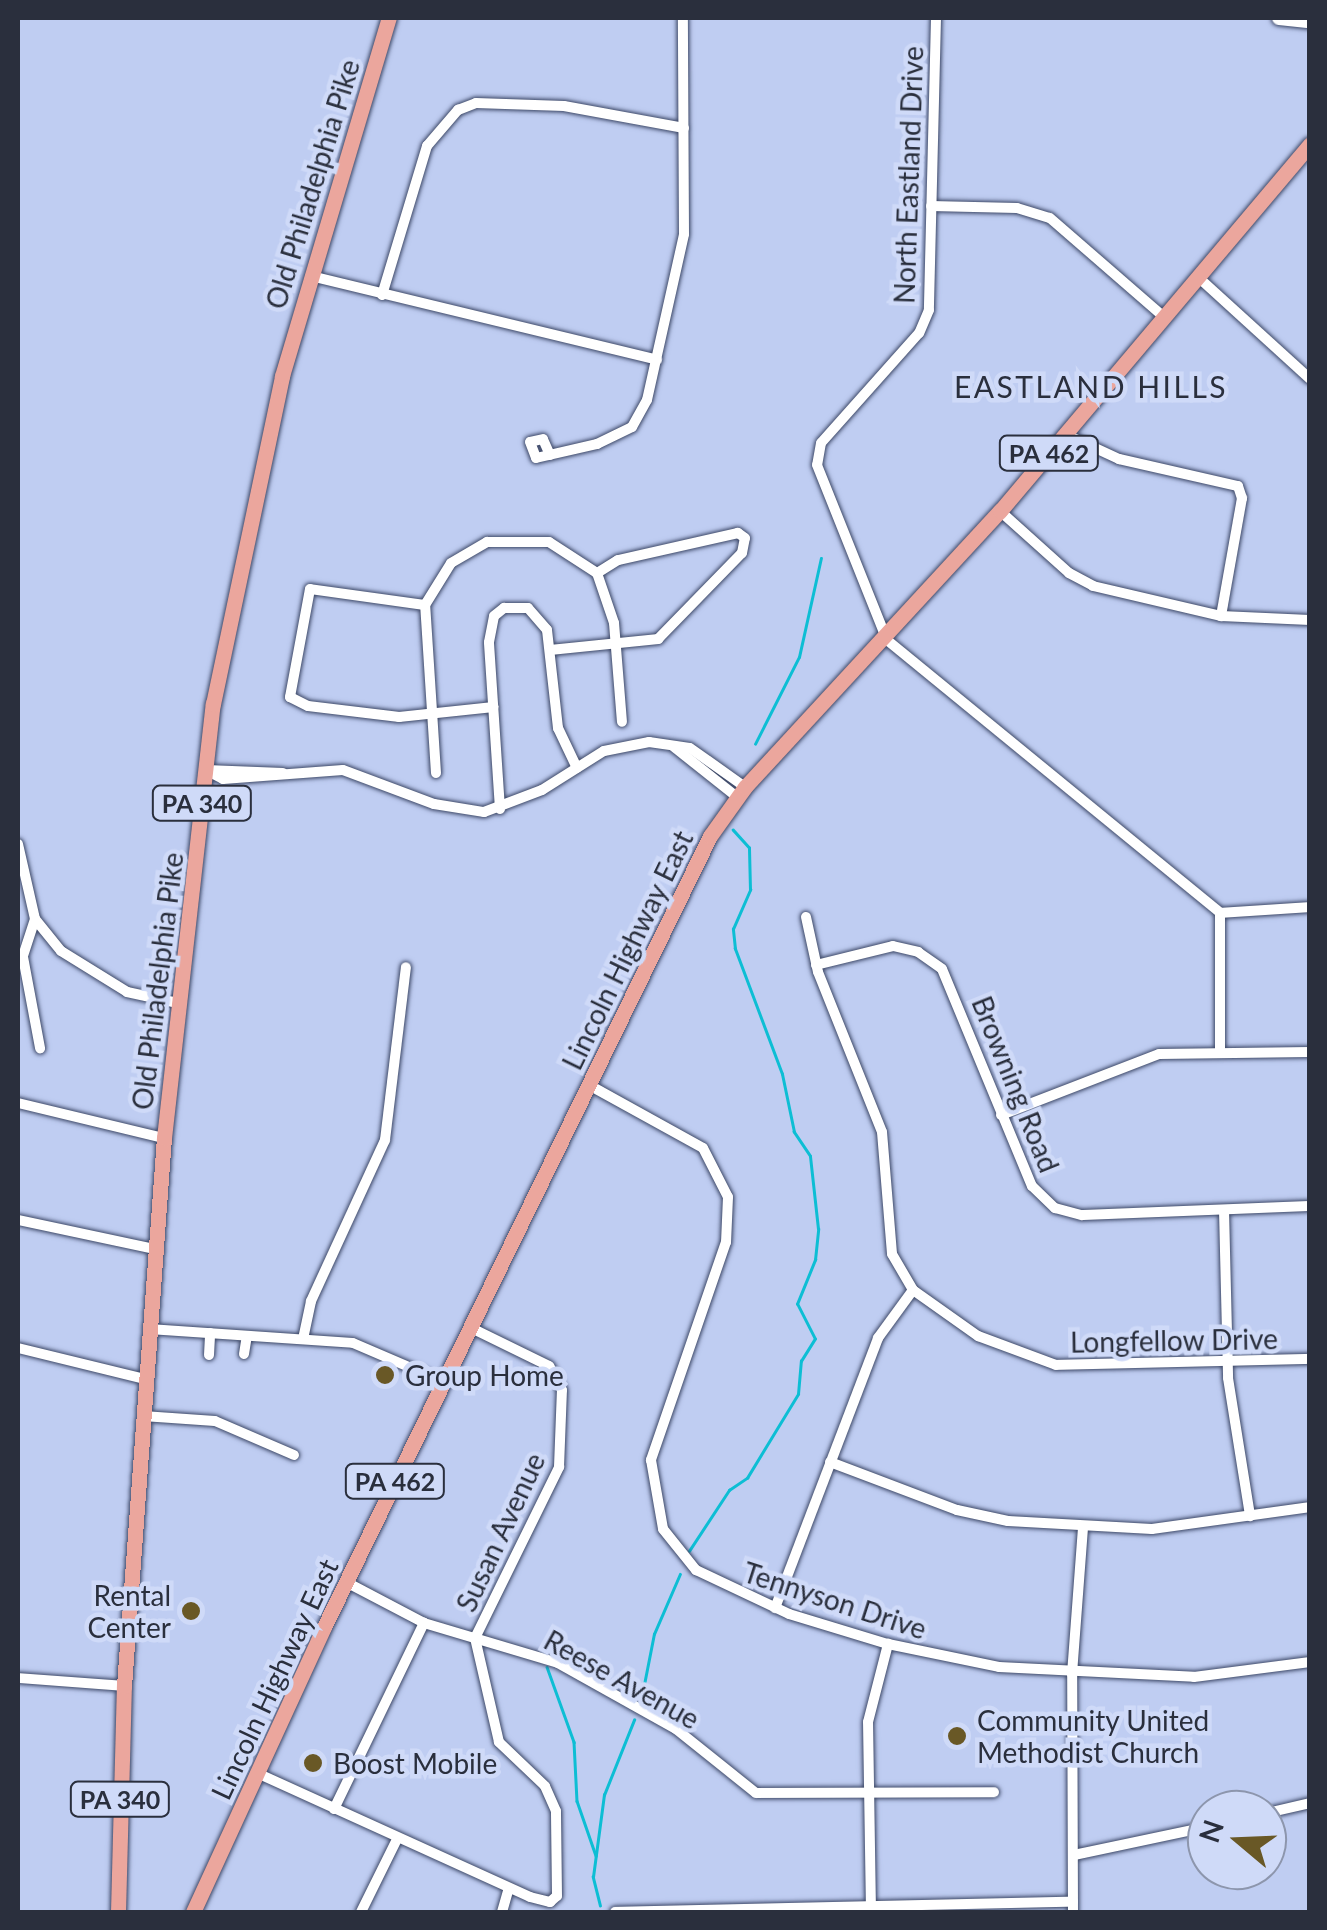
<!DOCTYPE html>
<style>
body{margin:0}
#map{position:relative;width:1327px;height:1930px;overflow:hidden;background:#bfcdf2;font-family:Lato,sans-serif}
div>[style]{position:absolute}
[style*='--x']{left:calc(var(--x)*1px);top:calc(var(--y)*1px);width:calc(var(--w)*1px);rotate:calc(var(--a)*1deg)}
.stream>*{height:2.5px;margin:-1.25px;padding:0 1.25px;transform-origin:1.25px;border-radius:1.25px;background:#0dbed4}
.roads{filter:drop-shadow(0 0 2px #3d4867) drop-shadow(0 0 2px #3d4867)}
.minor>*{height:10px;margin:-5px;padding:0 5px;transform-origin:5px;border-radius:5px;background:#fff}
.secondary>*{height:14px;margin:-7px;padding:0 7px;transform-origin:7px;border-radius:7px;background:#fff}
.primary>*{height:15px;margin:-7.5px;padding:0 7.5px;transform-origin:7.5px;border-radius:7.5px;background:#eba69d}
.dots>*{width:28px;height:28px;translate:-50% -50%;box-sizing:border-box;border:5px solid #cfdaf8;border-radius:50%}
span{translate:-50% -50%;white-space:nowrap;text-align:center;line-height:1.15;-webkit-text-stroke:9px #cfdaf8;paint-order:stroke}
.shield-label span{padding:2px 8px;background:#cfdaf8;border:2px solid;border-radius:8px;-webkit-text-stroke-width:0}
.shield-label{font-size:25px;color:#2a2f3d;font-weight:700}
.street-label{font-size:28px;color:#2a2f3d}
.poi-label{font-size:28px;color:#2a2f3d}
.left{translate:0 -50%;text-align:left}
.right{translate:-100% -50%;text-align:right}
.neighbourhood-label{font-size:30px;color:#2a2f3d;letter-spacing:2.5px}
.frame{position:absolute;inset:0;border:20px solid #2a2f3d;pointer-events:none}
.north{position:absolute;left:1187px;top:1790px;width:100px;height:100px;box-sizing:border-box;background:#cfdaf8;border:2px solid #8d96ad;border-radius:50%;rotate:289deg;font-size:28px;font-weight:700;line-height:40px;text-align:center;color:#2a2f3d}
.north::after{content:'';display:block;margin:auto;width:35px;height:45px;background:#695826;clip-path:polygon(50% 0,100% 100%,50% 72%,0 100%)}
</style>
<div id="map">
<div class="stream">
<div style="--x:755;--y:744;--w:97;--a:-63.2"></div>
<div style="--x:799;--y:657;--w:101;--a:-77.5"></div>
<div style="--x:689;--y:1551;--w:73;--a:-56.7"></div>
<div style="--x:729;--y:1490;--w:22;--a:-34"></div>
<div style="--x:747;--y:1478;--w:98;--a:-58.7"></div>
<div style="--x:798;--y:1394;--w:33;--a:-85"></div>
<div style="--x:801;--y:1361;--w:26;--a:-58"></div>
<div style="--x:815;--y:1339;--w:39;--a:-117"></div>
<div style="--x:797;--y:1304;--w:48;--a:-67.8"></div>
<div style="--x:815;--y:1260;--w:31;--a:-84"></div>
<div style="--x:818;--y:1229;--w:73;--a:-96.3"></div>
<div style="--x:810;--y:1156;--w:29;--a:-124"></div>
<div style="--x:794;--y:1132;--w:59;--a:-101.7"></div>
<div style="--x:782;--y:1074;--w:134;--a:-110.6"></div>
<div style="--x:735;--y:949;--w:20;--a:-96"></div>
<div style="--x:733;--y:929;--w:43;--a:-66.4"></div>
<div style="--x:750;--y:890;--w:42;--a:-91.4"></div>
<div style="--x:749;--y:848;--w:24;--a:-132"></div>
<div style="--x:547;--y:1667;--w:80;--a:70.2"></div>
<div style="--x:574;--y:1742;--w:59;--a:87.1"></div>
<div style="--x:577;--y:1801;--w:58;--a:70.9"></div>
<div style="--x:641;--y:1700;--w:67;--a:-78.9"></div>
<div style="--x:654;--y:1634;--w:65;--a:-66.6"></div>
<div style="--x:600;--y:1906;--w:30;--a:-104"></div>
<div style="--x:593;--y:1877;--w:83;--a:-82.4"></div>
<div style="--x:604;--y:1795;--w:81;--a:-68.2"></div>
</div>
<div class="roads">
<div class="minor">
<div style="--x:936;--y:18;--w:292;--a:91.4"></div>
<div style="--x:929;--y:310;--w:25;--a:113"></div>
<div style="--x:919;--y:333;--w:147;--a:131.7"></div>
<div style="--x:821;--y:443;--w:22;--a:100"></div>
<div style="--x:817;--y:465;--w:188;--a:68.2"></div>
<div style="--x:887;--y:640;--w:431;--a:39.3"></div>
<div style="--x:931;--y:206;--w:86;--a:1.3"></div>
<div style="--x:1017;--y:208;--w:34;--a:17"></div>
<div style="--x:1050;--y:218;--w:151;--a:41"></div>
<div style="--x:311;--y:276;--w:356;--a:13.6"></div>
<div style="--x:1198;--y:277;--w:151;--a:42.3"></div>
<div style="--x:382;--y:295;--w:156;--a:-73.2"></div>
<div style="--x:427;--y:146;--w:48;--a:-49.3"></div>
<div style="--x:458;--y:110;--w:19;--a:-21"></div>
<div style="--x:476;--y:103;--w:88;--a:2"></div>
<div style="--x:564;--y:106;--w:122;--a:10.4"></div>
<div style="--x:1065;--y:434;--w:60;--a:24.8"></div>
<div style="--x:1119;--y:459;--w:122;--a:12.8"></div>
<div style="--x:1238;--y:486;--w:13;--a:72"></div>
<div style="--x:1242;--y:498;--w:120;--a:100.1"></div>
<div style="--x:550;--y:455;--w:17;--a:-114"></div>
<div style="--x:543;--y:439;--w:13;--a:167"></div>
<div style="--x:530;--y:442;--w:17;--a:69"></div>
<div style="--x:536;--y:458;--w:63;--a:-12.9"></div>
<div style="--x:597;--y:444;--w:39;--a:-26"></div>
<div style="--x:632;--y:427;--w:31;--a:-61"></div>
<div style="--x:647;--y:400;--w:170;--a:-77.4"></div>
<div style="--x:684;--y:234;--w:216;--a:-90.3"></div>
<div style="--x:1000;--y:511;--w:93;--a:41.9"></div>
<div style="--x:1069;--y:573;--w:27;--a:28"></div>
<div style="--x:1093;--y:586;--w:131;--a:13.2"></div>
<div style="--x:1221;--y:616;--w:89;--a:2.6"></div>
<div style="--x:425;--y:605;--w:116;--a:-172.1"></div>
<div style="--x:310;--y:589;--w:110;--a:100.5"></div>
<div style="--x:290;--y:697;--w:20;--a:27"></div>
<div style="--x:308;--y:706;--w:92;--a:6.9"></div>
<div style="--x:399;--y:717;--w:95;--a:-6.1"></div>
<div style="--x:550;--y:650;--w:109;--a:-5.8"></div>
<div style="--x:658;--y:639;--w:120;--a:-45.7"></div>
<div style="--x:742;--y:553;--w:15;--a:-79"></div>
<div style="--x:745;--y:538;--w:9;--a:-144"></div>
<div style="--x:738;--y:533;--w:123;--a:167.3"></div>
<div style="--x:618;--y:560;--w:25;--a:148"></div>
<div style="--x:674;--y:747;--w:80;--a:38.4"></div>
<div style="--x:206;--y:770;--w:19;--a:28"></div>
<div style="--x:223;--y:779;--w:120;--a:-4.3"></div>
<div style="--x:343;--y:770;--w:97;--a:20.5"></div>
<div style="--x:434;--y:804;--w:51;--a:9.1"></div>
<div style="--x:484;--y:812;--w:62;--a:-20.8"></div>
<div style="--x:542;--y:790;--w:73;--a:-32.2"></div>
<div style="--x:604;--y:751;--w:46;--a:-11.3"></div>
<div style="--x:649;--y:742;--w:41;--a:8.3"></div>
<div style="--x:690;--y:748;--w:67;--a:35.3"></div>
<div style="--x:206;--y:770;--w:77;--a:2.2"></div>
<div style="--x:436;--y:773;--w:168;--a:-93.7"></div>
<div style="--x:425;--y:605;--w:49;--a:-58.2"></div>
<div style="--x:451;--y:563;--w:42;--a:-30.3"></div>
<div style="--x:487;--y:542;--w:62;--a:0"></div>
<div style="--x:549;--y:542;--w:57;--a:32.9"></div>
<div style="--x:597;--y:573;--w:53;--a:71.2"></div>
<div style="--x:614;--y:623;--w:99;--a:85.4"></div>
<div style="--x:500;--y:809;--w:167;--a:-93.8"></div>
<div style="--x:489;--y:642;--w:26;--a:-79"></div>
<div style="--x:494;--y:616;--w:13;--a:-39"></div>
<div style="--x:504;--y:608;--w:24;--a:0"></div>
<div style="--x:528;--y:608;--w:29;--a:49"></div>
<div style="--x:547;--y:630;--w:99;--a:83.6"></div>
<div style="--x:558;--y:728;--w:44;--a:64.6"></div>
<div style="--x:18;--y:844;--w:77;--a:77.2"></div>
<div style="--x:35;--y:919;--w:41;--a:50.9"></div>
<div style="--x:61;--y:951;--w:78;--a:31.8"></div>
<div style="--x:127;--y:992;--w:52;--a:12.2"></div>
<div style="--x:1220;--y:913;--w:140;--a:90"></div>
<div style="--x:1220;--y:913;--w:90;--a:-3.8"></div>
<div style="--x:806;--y:917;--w:56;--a:77.7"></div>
<div style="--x:818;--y:972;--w:172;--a:68.2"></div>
<div style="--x:882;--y:1132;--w:122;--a:85.3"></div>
<div style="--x:892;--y:1254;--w:42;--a:59.7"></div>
<div style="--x:913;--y:1290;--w:80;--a:35.3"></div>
<div style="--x:978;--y:1336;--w:83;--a:20.4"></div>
<div style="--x:1056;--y:1365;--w:254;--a:-1.4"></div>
<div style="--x:35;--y:919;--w:40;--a:108"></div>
<div style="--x:23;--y:957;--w:93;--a:79.4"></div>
<div style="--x:816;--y:965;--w:79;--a:-13.9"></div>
<div style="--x:893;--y:946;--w:26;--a:13"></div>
<div style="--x:918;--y:952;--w:29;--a:35"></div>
<div style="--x:942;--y:969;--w:235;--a:67.5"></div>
<div style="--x:1032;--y:1186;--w:32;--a:44"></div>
<div style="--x:1055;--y:1208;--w:28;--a:15"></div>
<div style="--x:1082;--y:1215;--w:228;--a:-2.3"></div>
<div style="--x:589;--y:1085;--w:130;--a:28.9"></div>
<div style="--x:703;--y:1148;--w:55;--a:63"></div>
<div style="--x:728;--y:1197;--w:45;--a:92.5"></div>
<div style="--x:726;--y:1242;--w:231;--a:109"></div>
<div style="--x:651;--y:1460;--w:70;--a:80.1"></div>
<div style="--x:663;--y:1529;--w:53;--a:51.2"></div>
<div style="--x:696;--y:1570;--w:103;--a:25.3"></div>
<div style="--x:789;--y:1614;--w:103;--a:16.9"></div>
<div style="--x:888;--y:1644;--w:113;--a:11.7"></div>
<div style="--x:999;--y:1667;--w:195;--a:2.9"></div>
<div style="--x:1194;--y:1677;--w:117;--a:-7.4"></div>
<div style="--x:18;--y:1103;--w:150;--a:13.5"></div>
<div style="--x:1001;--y:1115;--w:169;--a:-21.1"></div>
<div style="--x:1159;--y:1054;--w:151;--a:-0.8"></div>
<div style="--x:1224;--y:1210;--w:168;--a:88.6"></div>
<div style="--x:1228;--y:1378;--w:140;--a:80.9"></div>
<div style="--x:18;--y:1220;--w:140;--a:12"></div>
<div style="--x:149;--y:1329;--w:204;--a:3.9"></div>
<div style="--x:353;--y:1343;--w:99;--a:23.2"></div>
<div style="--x:303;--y:1339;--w:39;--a:-78"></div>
<div style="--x:311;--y:1301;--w:177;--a:-65.3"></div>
<div style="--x:385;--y:1140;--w:174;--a:-83.1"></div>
<div style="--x:18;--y:1348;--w:131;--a:13.7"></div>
<div style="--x:244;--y:1354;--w:18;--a:-81"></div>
<div style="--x:209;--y:1355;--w:22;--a:-87"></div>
<div style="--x:143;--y:1416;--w:72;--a:4"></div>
<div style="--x:215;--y:1421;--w:86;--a:23.3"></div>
<div style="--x:830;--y:1462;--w:136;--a:20.7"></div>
<div style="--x:957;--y:1510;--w:52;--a:12.2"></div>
<div style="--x:1008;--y:1521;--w:144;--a:3.2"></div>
<div style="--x:1152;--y:1529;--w:160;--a:-7.9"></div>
<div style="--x:346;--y:1582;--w:88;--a:27.7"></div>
<div style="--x:424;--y:1623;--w:140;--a:16.6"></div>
<div style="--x:558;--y:1663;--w:135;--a:29.2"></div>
<div style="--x:676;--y:1729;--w:102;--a:38.7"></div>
<div style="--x:756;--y:1793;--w:238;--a:-0.2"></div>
<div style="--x:775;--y:1608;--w:289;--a:-69.1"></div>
<div style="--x:878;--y:1338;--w:59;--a:-53.9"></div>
<div style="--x:18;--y:1678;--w:106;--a:4.3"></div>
<div style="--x:257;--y:1773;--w:300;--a:24.4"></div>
<div style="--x:530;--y:1897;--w:21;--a:14"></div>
<div style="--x:550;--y:1902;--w:9;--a:-41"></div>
<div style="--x:557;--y:1896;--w:85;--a:-90.7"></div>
<div style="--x:556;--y:1811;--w:27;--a:-114"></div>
<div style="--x:545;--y:1786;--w:64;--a:-136.3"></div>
<div style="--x:499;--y:1742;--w:107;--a:-103"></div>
<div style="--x:475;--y:1638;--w:191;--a:-63.8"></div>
<div style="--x:559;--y:1467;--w:77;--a:-87.8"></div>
<div style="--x:562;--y:1390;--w:27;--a:-118"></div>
<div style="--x:549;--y:1366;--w:87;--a:-154"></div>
<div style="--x:334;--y:1809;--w:207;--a:-64.2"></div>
<div style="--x:1267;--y:1813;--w:44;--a:-13.1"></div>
<div style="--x:1074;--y:1855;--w:136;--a:-11.9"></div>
<div style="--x:361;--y:1912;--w:81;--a:-63.7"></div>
<div style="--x:502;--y:1912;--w:25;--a:-74"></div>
<div style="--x:615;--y:1912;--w:458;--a:-1.3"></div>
<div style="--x:871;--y:1912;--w:190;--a:-90.9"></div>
<div style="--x:868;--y:1722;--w:81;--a:-75.6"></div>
<div style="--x:1073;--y:1912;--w:238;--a:-90.2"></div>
<div style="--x:1072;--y:1674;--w:148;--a:-85.7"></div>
</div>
<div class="secondary">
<div style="--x:1279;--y:18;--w:31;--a:6"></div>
</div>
<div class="primary">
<div style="--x:118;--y:1912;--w:226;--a:-88.5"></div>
<div style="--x:124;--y:1686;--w:549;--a:-85.83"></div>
<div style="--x:164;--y:1138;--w:437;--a:-83.6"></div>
<div style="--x:213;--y:704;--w:335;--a:-78.1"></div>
<div style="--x:282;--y:376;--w:374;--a:-73.4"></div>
<div style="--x:193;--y:1912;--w:314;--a:-65.3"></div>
<div style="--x:324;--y:1627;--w:880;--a:-63.99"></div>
<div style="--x:710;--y:836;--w:60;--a:-54.5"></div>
<div style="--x:745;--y:787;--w:376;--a:-47.3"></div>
<div style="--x:1000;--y:511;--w:480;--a:-49.8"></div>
</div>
</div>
<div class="dots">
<div style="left:385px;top:1375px;background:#695826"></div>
<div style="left:191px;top:1611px;background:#695826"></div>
<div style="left:957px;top:1736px;background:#695826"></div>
<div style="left:313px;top:1763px;background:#695826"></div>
</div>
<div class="shield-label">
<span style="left:1049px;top:453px">PA 462</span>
<span style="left:202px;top:803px">PA 340</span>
<span style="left:395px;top:1481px">PA 462</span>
<span style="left:120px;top:1799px">PA 340</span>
</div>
<div class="street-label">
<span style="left:908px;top:175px;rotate:-88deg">North Eastland Drive</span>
<span style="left:312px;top:184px;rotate:-73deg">Old Philadelphia Pike</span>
<span style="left:627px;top:950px;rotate:-64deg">Lincoln Highway East</span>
<span style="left:157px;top:981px;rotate:-83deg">Old Philadelphia Pike</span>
<span style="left:1016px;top:1084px;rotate:68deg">Browning Road</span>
<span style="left:1174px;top:1340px;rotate:-1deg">Longfellow Drive</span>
<span style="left:500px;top:1532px;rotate:-65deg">Susan Avenue</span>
<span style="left:835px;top:1600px;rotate:18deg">Tennyson Drive</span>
<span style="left:274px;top:1679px;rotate:-65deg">Lincoln Highway East</span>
<span style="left:622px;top:1679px;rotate:29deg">Reese Avenue</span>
</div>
<div class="poi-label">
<span class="left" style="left:405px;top:1375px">Group Home</span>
<span class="right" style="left:171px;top:1611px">Rental<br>Center</span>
<span class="left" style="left:977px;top:1736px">Community United<br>Methodist Church</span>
<span class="left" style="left:333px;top:1763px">Boost Mobile</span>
</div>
<div class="neighbourhood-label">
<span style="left:1091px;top:386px">EASTLAND HILLS</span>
</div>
<div class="frame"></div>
<div class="north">N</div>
</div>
